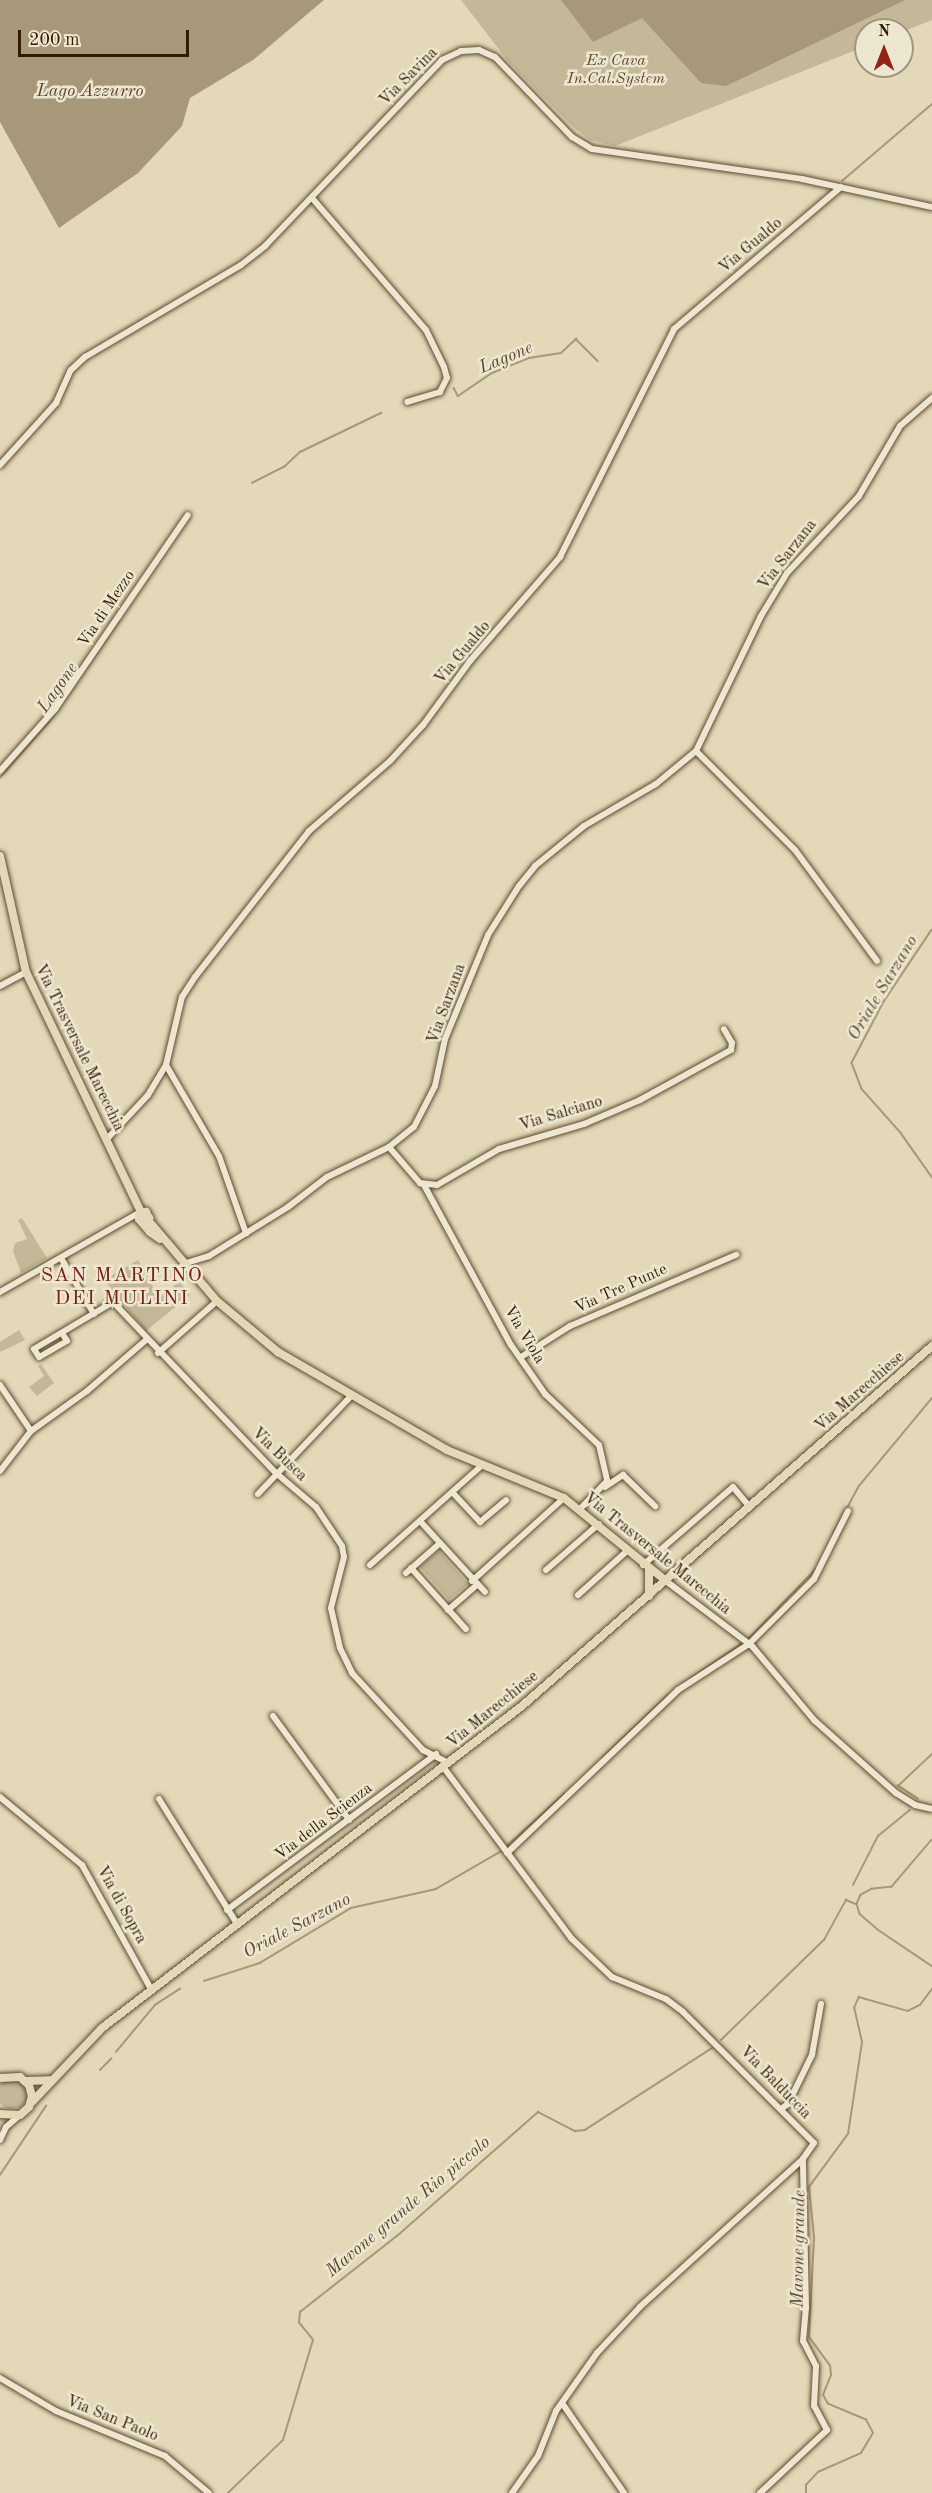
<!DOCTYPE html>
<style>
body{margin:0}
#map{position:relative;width:932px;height:2493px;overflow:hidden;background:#e3d8b7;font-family:"Old Standard TT",serif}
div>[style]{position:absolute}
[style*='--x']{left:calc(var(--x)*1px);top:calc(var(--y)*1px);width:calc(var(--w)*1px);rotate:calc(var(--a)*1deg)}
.green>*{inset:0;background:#c5b898}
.round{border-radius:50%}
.water>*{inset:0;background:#a69879}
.stream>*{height:1.5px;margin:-0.75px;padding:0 0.75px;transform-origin:0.75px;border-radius:0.75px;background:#a69879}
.roads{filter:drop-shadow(0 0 2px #5e4b2f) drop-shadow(0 0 2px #5e4b2f)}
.minor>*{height:6px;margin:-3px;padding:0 3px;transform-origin:3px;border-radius:3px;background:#ede6d0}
.major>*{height:8px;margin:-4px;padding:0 4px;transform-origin:4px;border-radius:4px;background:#e3d8b7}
span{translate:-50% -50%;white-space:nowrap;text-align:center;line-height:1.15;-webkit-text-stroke:5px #ede6d0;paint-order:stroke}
.park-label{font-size:16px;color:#5d4b2f;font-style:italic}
.street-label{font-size:16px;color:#311c02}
.water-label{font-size:18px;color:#5a472c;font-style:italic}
.quarter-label{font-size:20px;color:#7a1f14;letter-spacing:1.5px}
.north{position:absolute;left:854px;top:18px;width:60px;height:60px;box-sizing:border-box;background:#ede6d0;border:2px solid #a2957e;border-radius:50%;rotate:0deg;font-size:16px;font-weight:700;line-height:24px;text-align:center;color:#311c02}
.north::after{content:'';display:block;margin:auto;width:21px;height:27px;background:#8f2418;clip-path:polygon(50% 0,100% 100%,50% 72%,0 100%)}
.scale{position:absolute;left:18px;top:30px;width:171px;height:27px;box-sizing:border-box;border:3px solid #311c02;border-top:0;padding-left:8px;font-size:18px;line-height:21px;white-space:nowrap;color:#311c02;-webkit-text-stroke:4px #ede6d0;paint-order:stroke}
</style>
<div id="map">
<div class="green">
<div style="clip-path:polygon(461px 0,932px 0,932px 20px,902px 32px,866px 30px,866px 46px,615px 146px,590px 140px,573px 127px,508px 61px)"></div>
<div style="clip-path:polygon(22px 1218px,47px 1258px,21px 1273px,13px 1251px,15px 1243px,27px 1239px,18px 1220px)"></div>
<div style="clip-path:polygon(138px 1260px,148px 1275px,146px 1278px,161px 1296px,179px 1282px,190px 1295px,146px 1331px,104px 1280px)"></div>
<div style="clip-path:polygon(19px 1330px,25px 1340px,0 1352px,0 1342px)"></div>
<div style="clip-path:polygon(41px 1364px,54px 1383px,37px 1396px,29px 1387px,44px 1376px,38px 1366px)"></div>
<div style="clip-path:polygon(439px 1551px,468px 1584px,449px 1600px,420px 1567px)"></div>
<div class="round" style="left:-3px;top:2079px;width:30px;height:30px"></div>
</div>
<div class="water">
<div style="clip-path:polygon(0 0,324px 0,253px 60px,190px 98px,182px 126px,138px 173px,59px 228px,0 122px)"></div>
<div style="clip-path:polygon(561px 0,905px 0,726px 86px,701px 83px,642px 18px,593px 42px)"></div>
</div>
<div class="stream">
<div style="--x:842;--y:181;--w:118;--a:-40.5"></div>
<div style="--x:454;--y:388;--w:9;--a:63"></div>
<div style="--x:458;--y:396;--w:41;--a:-34.1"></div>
<div style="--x:492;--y:373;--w:40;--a:-22"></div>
<div style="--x:529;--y:358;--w:32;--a:-9"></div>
<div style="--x:561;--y:353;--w:21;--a:-43"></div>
<div style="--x:576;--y:339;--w:31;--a:45"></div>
<div style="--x:252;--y:483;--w:36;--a:-27"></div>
<div style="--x:284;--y:467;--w:22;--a:-43"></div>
<div style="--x:300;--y:452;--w:90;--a:-25.7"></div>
<div style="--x:0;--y:778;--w:74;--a:-48.8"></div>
<div style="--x:49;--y:722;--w:123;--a:-55.3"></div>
<div style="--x:932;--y:930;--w:87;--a:123.7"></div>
<div style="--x:884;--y:1002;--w:69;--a:117.7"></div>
<div style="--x:852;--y:1063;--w:28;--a:69"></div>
<div style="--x:862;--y:1089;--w:59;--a:48.4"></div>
<div style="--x:901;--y:1133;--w:54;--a:54.8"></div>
<div style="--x:833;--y:1534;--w:55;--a:-61.6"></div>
<div style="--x:859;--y:1486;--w:114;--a:-50.3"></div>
<div style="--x:749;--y:1638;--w:95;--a:-45.9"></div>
<div style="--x:684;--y:1683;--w:69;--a:-34.4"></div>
<div style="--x:602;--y:1758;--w:91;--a:-43.7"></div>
<div style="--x:918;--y:1799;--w:24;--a:-147"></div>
<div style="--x:898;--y:1786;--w:47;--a:-43.3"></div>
<div style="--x:932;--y:1840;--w:62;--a:130.4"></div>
<div style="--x:892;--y:1887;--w:20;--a:174"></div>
<div style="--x:872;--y:1889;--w:13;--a:151"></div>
<div style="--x:861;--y:1895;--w:10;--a:114"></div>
<div style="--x:857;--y:1904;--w:10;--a:73"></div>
<div style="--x:860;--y:1914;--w:23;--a:41"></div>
<div style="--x:877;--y:1929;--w:66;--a:33.9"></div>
<div style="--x:507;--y:1846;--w:77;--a:-42.4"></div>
<div style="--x:853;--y:1885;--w:55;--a:-63"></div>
<div style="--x:878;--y:1836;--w:41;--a:-39.1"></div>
<div style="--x:204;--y:1981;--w:59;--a:-17.8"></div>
<div style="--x:260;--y:1963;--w:106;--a:-31.1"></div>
<div style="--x:351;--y:1908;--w:87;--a:-12.6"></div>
<div style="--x:436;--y:1889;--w:74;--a:-30"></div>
<div style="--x:721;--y:2040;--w:144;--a:-44.2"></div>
<div style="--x:824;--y:1940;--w:46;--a:-61.2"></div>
<div style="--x:846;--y:1900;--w:11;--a:22"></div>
<div style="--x:116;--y:2052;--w:61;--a:-50.3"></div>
<div style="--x:155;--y:2005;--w:30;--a:-33"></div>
<div style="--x:100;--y:2070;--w:16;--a:-45"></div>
<div style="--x:0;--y:2175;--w:83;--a:-56.3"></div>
<div style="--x:228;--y:2493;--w:76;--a:-43.9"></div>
<div style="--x:283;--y:2440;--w:104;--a:-73.3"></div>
<div style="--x:313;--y:2340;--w:22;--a:-129"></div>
<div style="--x:299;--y:2323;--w:11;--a:-85"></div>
<div style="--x:300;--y:2312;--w:123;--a:-38.1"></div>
<div style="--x:397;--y:2236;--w:188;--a:-41.3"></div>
<div style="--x:538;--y:2112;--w:42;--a:27.2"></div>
<div style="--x:575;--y:2131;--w:10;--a:-6"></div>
<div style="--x:585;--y:2130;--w:151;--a:-32.8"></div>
<div style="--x:806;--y:2493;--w:8;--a:-90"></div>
<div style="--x:806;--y:2485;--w:18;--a:-47"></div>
<div style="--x:818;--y:2472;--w:47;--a:-23.8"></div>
<div style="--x:861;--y:2453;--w:23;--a:-59"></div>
<div style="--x:873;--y:2433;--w:15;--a:-118"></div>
<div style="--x:866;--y:2420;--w:41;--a:-157.2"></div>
<div style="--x:828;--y:2404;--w:10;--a:-119"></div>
<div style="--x:823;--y:2395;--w:22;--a:-68"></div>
<div style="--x:831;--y:2375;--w:9;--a:-96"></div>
<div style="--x:830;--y:2366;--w:36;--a:-126"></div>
<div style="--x:809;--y:2337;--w:100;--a:-87.1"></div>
<div style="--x:814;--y:2237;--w:50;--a:-95.7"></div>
<div style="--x:809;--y:2187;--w:66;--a:-53.7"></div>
<div style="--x:848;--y:2134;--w:93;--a:-81.3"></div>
<div style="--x:862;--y:2042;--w:35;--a:-103"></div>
<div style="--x:854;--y:2008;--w:12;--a:-66"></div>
<div style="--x:859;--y:1997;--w:51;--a:15.9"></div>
<div style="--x:908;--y:2011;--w:13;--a:-27"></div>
<div style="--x:920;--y:2005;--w:20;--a:-53"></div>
</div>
<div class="roads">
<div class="minor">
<div style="--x:312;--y:198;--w:174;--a:49.2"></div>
<div style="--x:426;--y:330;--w:41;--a:64.1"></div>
<div style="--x:444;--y:367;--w:11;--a:75"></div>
<div style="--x:447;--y:378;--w:16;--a:117"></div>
<div style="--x:440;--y:392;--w:34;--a:163"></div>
<div style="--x:0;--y:465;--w:84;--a:-47.9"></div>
<div style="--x:56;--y:403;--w:36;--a:-66"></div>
<div style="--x:71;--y:370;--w:19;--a:-43"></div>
<div style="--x:85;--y:357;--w:181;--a:-30.5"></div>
<div style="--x:241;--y:265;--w:31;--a:-38"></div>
<div style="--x:265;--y:246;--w:257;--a:-46.4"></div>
<div style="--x:442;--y:60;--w:21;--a:-25"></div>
<div style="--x:461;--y:51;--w:18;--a:-3"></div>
<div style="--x:479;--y:50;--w:17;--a:24"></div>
<div style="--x:495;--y:57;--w:111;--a:46.1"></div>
<div style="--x:572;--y:137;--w:23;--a:31"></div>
<div style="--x:592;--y:149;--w:212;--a:8.1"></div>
<div style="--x:802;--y:179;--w:133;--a:12.2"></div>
<div style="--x:696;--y:751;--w:140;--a:45"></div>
<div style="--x:795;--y:850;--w:138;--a:53.5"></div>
<div style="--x:0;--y:771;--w:83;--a:-48.4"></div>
<div style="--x:55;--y:709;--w:235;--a:-55.6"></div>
<div style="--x:0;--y:986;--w:30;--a:-28"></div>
<div style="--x:166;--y:1065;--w:105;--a:59.8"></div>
<div style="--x:219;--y:1156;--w:82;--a:70.7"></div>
<div style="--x:107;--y:1139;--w:60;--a:-47"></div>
<div style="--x:148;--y:1095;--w:35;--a:-59"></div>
<div style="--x:166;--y:1065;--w:70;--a:-76.8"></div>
<div style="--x:182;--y:997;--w:24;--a:-57"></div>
<div style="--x:195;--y:977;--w:185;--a:-52"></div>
<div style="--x:309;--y:831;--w:107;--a:-40.8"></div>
<div style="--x:390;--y:761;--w:49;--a:-47.5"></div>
<div style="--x:423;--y:725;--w:79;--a:-53.7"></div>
<div style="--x:470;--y:661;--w:138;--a:-49.1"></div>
<div style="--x:560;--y:557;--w:255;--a:-63.4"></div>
<div style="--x:674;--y:329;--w:219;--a:-40.4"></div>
<div style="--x:389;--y:1147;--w:48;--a:49.3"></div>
<div style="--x:420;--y:1183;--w:17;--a:7"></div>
<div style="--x:437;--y:1185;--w:72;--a:-30.1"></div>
<div style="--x:499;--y:1149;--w:89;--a:-16.4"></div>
<div style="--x:584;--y:1124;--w:61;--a:-23.2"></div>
<div style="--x:640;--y:1100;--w:104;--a:-28.8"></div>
<div style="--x:731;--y:1050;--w:7;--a:-82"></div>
<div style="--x:732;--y:1043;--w:16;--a:-120"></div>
<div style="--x:424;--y:1185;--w:182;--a:61.5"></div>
<div style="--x:511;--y:1345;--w:60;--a:55.2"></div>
<div style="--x:545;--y:1394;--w:74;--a:43.4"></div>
<div style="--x:599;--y:1445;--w:37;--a:77"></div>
<div style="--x:607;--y:1481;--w:37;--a:134"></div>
<div style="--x:61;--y:1258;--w:65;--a:59.5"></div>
<div style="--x:183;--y:1264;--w:27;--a:-17"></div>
<div style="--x:209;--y:1256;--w:93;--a:-31.8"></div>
<div style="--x:288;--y:1207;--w:49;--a:-37.6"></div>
<div style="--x:327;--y:1177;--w:69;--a:-25.8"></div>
<div style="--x:389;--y:1147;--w:32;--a:-39"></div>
<div style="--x:414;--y:1127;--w:46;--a:-62.9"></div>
<div style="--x:435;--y:1086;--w:48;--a:-78"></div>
<div style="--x:445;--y:1039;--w:113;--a:-67.5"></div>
<div style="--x:488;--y:935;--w:58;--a:-57.7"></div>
<div style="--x:519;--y:886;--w:26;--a:-51"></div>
<div style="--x:535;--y:866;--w:63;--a:-39.2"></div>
<div style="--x:584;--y:826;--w:83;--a:-30.3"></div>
<div style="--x:656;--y:784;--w:52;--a:-39.5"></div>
<div style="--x:696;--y:751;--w:150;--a:-64.3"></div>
<div style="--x:761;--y:616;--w:50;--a:-58.8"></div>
<div style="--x:787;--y:573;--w:105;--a:-46.9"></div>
<div style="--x:859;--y:496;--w:81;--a:-59.6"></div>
<div style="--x:900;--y:426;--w:43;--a:-41.2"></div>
<div style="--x:0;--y:1292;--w:161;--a:-29.7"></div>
<div style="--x:62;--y:1333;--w:9;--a:58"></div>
<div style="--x:67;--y:1341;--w:32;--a:150"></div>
<div style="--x:39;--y:1357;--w:9;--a:-122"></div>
<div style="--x:34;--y:1349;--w:92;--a:-30.7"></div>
<div style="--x:113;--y:1302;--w:236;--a:46.4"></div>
<div style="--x:276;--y:1473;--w:52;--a:40.4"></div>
<div style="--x:316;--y:1507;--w:47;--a:56.3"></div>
<div style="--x:342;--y:1546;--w:11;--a:80"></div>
<div style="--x:344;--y:1557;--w:53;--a:104.3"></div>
<div style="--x:331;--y:1608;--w:41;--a:77.3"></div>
<div style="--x:340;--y:1648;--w:28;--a:64"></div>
<div style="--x:352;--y:1673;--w:105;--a:47.3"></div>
<div style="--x:423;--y:1750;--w:29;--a:27"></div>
<div style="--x:158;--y:1353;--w:79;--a:-41.4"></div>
<div style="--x:521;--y:1357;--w:58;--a:-32.3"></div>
<div style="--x:570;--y:1326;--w:181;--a:-23.2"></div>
<div style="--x:0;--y:1385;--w:55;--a:56"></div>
<div style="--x:0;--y:1471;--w:51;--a:-52.2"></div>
<div style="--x:31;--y:1431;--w:69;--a:-35.5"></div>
<div style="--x:87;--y:1391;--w:78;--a:-40.8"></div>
<div style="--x:605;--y:1487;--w:22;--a:-34"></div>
<div style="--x:623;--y:1475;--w:45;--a:44.1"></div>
<div style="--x:453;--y:1493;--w:40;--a:47"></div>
<div style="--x:480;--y:1522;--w:34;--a:-40"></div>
<div style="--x:258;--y:1494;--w:135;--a:-46.5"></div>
<div style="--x:420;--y:1521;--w:96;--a:47.5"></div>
<div style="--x:370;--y:1565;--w:149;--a:-41.7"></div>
<div style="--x:643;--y:1565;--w:119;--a:-40.9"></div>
<div style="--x:733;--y:1487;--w:26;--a:50"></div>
<div style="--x:411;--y:1568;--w:82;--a:48"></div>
<div style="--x:546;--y:1570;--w:70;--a:-41"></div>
<div style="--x:406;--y:1573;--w:44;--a:-41.3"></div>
<div style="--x:472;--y:1581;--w:124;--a:-42.1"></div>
<div style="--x:666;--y:1581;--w:108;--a:37.1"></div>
<div style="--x:752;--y:1646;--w:97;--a:50"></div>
<div style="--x:814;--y:1720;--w:110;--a:41.7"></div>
<div style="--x:896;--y:1793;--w:22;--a:32"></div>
<div style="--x:915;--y:1805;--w:17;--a:13"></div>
<div style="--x:578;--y:1595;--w:67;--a:-42"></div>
<div style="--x:448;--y:1610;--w:37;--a:-41"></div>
<div style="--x:273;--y:1716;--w:129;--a:53.8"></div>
<div style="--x:444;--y:1768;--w:212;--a:53.2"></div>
<div style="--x:571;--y:1938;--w:57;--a:43.6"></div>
<div style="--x:612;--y:1977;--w:58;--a:22.2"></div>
<div style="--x:666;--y:1999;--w:21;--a:37"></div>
<div style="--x:683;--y:2012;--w:185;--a:45"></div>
<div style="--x:814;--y:2143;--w:19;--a:125"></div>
<div style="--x:803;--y:2159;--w:220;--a:137.8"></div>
<div style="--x:640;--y:2307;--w:63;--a:133.1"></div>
<div style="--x:597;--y:2353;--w:71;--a:125.3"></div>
<div style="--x:556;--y:2411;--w:48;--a:111.8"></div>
<div style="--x:538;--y:2456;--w:45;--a:125.1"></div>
<div style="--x:0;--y:1797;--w:107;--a:39.7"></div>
<div style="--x:82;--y:1865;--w:142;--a:60.9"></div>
<div style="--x:159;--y:1799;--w:147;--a:58"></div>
<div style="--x:507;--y:1853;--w:236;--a:-43.6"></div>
<div style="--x:678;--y:1690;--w:85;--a:-32.9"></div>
<div style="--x:749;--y:1644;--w:92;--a:-45"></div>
<div style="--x:814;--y:1579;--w:76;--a:-63.4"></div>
<div style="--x:227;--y:1910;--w:261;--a:-36.7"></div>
<div style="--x:781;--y:2109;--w:9;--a:-36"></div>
<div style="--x:788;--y:2104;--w:55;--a:-63.9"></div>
<div style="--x:812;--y:2055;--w:52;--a:-80"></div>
<div style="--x:0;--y:2140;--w:14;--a:-65"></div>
<div style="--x:6;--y:2127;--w:18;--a:-41"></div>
<div style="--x:0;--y:2378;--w:65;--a:30.5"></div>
<div style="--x:56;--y:2411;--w:118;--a:22.4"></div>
<div style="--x:165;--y:2456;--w:57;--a:40.1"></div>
<div style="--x:562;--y:2403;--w:109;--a:55.4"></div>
<div style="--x:760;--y:2493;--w:92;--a:-43.2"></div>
<div style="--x:827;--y:2430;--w:27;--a:-118"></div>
<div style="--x:814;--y:2406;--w:40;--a:-87.1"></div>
<div style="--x:816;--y:2366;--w:28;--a:-117"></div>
<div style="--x:803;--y:2341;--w:33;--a:-85"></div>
<div style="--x:806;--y:2308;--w:149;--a:-91.2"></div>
</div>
<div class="major">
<div style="--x:0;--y:856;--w:119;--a:77.4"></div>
<div style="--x:26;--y:972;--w:266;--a:64.4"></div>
<div style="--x:148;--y:1220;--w:106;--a:49.6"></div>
<div style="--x:217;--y:1301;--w:80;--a:39.9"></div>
<div style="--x:278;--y:1352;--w:195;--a:30.1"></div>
<div style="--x:447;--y:1450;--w:126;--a:22.3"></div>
<div style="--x:564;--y:1498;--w:132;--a:39.1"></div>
<div style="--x:141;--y:1221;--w:9;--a:-21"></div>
<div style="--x:149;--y:1218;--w:7;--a:-117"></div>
<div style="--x:146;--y:1212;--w:6;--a:180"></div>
<div style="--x:140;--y:1212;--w:7;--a:98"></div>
<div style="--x:139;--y:1219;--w:17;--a:50"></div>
<div style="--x:150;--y:1232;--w:12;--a:35"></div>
<div style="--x:649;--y:1596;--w:27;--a:-90"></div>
<div style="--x:0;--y:2078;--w:20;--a:-3"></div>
<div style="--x:20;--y:2077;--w:12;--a:42"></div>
<div style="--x:29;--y:2085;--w:11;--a:75"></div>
<div style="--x:32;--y:2096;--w:11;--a:105"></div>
<div style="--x:29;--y:2107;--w:12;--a:138"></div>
<div style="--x:20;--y:2115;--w:20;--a:-177"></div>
<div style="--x:26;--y:2081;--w:25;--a:-2"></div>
<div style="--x:32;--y:2102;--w:102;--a:-46.6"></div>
<div style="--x:102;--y:2028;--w:529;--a:-37.48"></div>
<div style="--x:522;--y:1706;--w:546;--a:-41.28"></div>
</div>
</div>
<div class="park-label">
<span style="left:616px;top:70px">Ex Cava<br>In.Cal.System</span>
</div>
<div class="street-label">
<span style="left:409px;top:77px;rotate:-45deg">Via Savina</span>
<span style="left:751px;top:246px;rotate:-40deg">Via Gualdo</span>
<span style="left:788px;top:555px;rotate:-52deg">Via Sarzana</span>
<span style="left:107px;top:609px;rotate:-56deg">Via di Mezzo</span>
<span style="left:463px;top:653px;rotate:-50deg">Via Gualdo</span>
<span style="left:447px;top:1004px;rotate:-70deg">Via Sarzana</span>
<span style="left:79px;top:1048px;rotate:64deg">Via Trasversale Marecchia</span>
<span style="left:561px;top:1114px;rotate:-17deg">Via Salciano</span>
<span style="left:621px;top:1289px;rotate:-24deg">Via Tre Punte</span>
<span style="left:524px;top:1335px;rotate:59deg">Via Viola</span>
<span style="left:860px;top:1392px;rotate:-41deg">Via Marecchiese</span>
<span style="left:279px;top:1455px;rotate:44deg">Via Busca</span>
<span style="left:657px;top:1554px;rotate:39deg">Via Trasversale Marecchia</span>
<span style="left:493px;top:1710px;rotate:-39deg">Via Marecchiese</span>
<span style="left:324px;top:1822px;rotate:-37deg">Via della Scienza</span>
<span style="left:121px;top:1905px;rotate:61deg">Via di Sopra</span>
<span style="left:775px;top:2083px;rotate:46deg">Via Balduccia</span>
<span style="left:112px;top:2419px;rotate:22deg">Via San Paolo</span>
</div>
<div class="water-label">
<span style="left:90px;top:91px">Lago Azzurro</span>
<span style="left:506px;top:358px;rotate:-23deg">Lagone</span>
<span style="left:58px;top:688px;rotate:-55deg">Lagone</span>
<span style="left:883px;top:988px;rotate:-59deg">Oriale Sarzano</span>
<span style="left:297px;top:1926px;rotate:-28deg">Oriale Sarzano</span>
<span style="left:408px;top:2207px;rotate:-40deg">Mavone grande Rio piccolo</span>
<span style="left:799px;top:2249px;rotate:-89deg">Mavone grande</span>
</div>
<div class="quarter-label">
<span style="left:122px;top:1288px">SAN MARTINO<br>DEI MULINI</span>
</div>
<div class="north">N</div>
<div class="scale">200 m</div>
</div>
